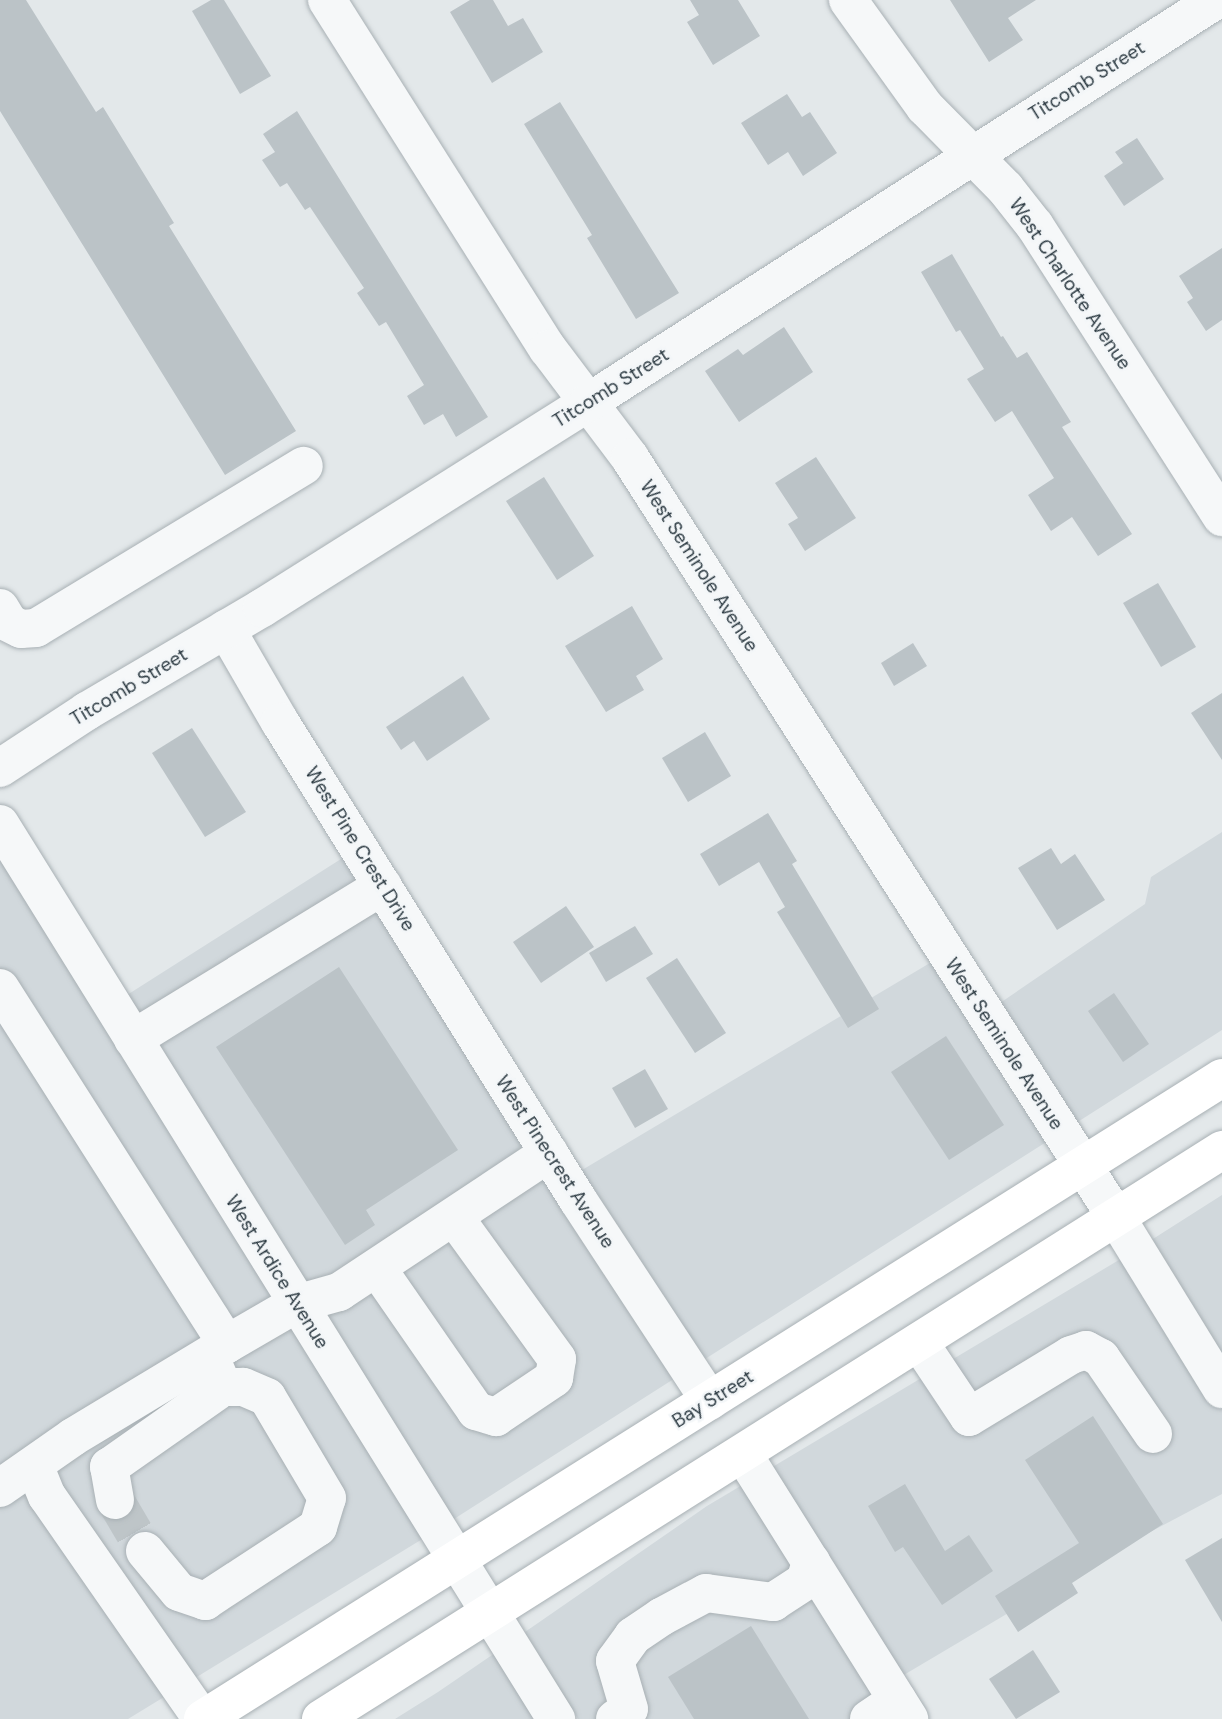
<!DOCTYPE html>
<style>
body{margin:0}
#map{position:relative;width:1222px;height:1719px;overflow:hidden;background:#e3e8ea;font-family:"DM Sans",sans-serif}
div>[style]{position:absolute}
[style*='--x']{left:calc(var(--x)*1px);top:calc(var(--y)*1px);width:calc(var(--w)*1px);rotate:calc(var(--a)*1deg)}
.built>*{inset:0;background:#d1d8dc}
.building>*{inset:0;background:#bbc3c7}
.minor-tunnel>*{height:38px;margin-top:-19px;transform-origin:0;background:repeating-linear-gradient(90deg,#bec5c8 0 38px,transparent 0 57px)}
.roads{filter:drop-shadow(0 0 2px #a8b0b4) drop-shadow(0 0 2px #a8b0b4)}
.minor>*{height:38px;margin:-19px;padding:0 19px;transform-origin:19px;border-radius:19px;background:#f6f8f9}
.major>*{height:38px;margin:-19px;padding:0 19px;transform-origin:19px;border-radius:19px;background:#fff}
span{translate:-50% -50%;white-space:nowrap;text-align:center;line-height:1.15;-webkit-text-stroke:5px #f3f6f8;paint-order:stroke}
.street-label{font-size:19px;color:#2c3a42}
</style>
<div id="map">
<div class="built">
<div style="clip-path:polygon(1222px 832px,1222px 1030px,454px 1519px,127px 995px,363px 845px,577px 1173px,940px 957px,978px 1018px,1145px 904px,1151px 877px)"></div>
<div style="clip-path:polygon(0 859px,424px 1538px,128px 1719px,0 1719px)"></div>
<div style="clip-path:polygon(1222px 1195px,1222px 1494px,1103px 1557px,897px 1679px,920px 1719px,578px 1719px,525px 1632px,707px 1506px,1134px 1251px)"></div>
<div style="clip-path:polygon(495px 1653px,536px 1719px,395px 1719px,438px 1692px)"></div>
</div>
<div class="building">
<div style="clip-path:polygon(0 0,26px 0,96px 112px,103px 107px,174px 223px,169px 226px,296px 431px,225px 475px,0 111px)"></div>
<div style="clip-path:polygon(211px 0,224px 0,271px 76px,240px 94px,192px 11px)"></div>
<div style="clip-path:polygon(470px 0,493px 0,508px 26px,523px 18px,543px 52px,492px 83px,450px 12px)"></div>
<div style="clip-path:polygon(690px 0,738px 0,760px 36px,713px 65px,687px 22px,699px 15px)"></div>
<div style="clip-path:polygon(950px 0,1036px 0,1008px 18px,1023px 40px,989px 62px)"></div>
<div style="clip-path:polygon(787px 94px,802px 117px,810px 112px,837px 153px,803px 176px,788px 152px,768px 165px,741px 123px)"></div>
<div style="clip-path:polygon(560px 102px,679px 293px,636px 319px,587px 238px,592px 235px,524px 124px)"></div>
<div style="clip-path:polygon(297px 111px,488px 417px,456px 437px,443px 414px,424px 425px,407px 396px,424px 385px,386px 322px,379px 326px,357px 293px,364px 288px,310px 207px,305px 210px,287px 183px,280px 187px,262px 160px,275px 152px,263px 134px)"></div>
<div style="clip-path:polygon(1137px 138px,1164px 179px,1124px 206px,1104px 176px,1123px 163px,1115px 152px)"></div>
<div style="clip-path:polygon(1222px 248px,1222px 320px,1206px 331px,1187px 302px,1193px 298px,1179px 276px)"></div>
<div style="clip-path:polygon(952px 254px,1001px 337px,1003px 336px,1017px 358px,1027px 352px,1071px 422px,1062px 427px,1132px 534px,1098px 556px,1072px 517px,1051px 531px,1028px 495px,1054px 478px,1012px 411px,995px 422px,967px 379px,984px 369px,960px 330px,956px 332px,921px 272px)"></div>
<div style="clip-path:polygon(784px 327px,813px 372px,739px 422px,705px 371px,738px 349px,743px 355px)"></div>
<div style="clip-path:polygon(816px 457px,856px 518px,805px 551px,788px 524px,798px 518px,775px 483px)"></div>
<div style="clip-path:polygon(544px 477px,594px 556px,557px 580px,506px 501px)"></div>
<div style="clip-path:polygon(1158px 583px,1196px 647px,1161px 667px,1123px 603px)"></div>
<div style="clip-path:polygon(632px 606px,663px 659px,636px 676px,644px 690px,606px 712px,565px 646px)"></div>
<div style="clip-path:polygon(913px 643px,927px 666px,894px 686px,881px 663px)"></div>
<div style="clip-path:polygon(463px 676px,490px 719px,427px 761px,414px 741px,401px 750px,386px 727px)"></div>
<div style="clip-path:polygon(1222px 693px,1222px 760px,1191px 713px)"></div>
<div style="clip-path:polygon(192px 728px,246px 812px,205px 837px,152px 753px)"></div>
<div style="clip-path:polygon(705px 732px,731px 776px,688px 802px,662px 758px)"></div>
<div style="clip-path:polygon(768px 813px,797px 861px,792px 864px,879px 1009px,848px 1028px,777px 912px,785px 907px,759px 862px,719px 886px,700px 854px)"></div>
<div style="clip-path:polygon(1051px 848px,1061px 864px,1075px 854px,1105px 900px,1057px 930px,1018px 868px)"></div>
<div style="clip-path:polygon(566px 906px,594px 947px,541px 983px,513px 942px)"></div>
<div style="clip-path:polygon(635px 926px,653px 954px,606px 982px,589px 953px)"></div>
<div style="clip-path:polygon(677px 958px,726px 1033px,695px 1053px,646px 978px)"></div>
<div style="clip-path:polygon(339px 967px,458px 1150px,366px 1210px,375px 1225px,345px 1245px,216px 1047px)"></div>
<div style="clip-path:polygon(1114px 993px,1149px 1044px,1123px 1062px,1088px 1011px)"></div>
<div style="clip-path:polygon(946px 1036px,1004px 1125px,949px 1160px,891px 1072px)"></div>
<div style="clip-path:polygon(645px 1069px,668px 1109px,635px 1128px,612px 1088px)"></div>
<div style="clip-path:polygon(1093px 1416px,1163px 1524px,1072px 1583px,1078px 1593px,1018px 1632px,995px 1596px,1079px 1543px,1025px 1460px)"></div>
<div style="clip-path:polygon(905px 1484px,945px 1551px,969px 1535px,993px 1571px,942px 1605px,903px 1547px,895px 1552px,868px 1506px)"></div>
<div style="clip-path:polygon(1222px 1538px,1222px 1622px,1185px 1560px)"></div>
<div style="clip-path:polygon(751px 1626px,809px 1719px,694px 1719px,668px 1677px)"></div>
<div style="clip-path:polygon(1033px 1650px,1060px 1692px,1016px 1719px,989px 1679px)"></div>
</div>
<div class="minor-tunnel">
<div style="--x:115;--y:1500;--w:59;--a:59.5"></div>
</div>
<div class="roads">
<div class="minor">
<div style="--x:327;--y:0;--w:413;--a:57.7"></div>
<div style="--x:548;--y:349;--w:136;--a:53"></div>
<div style="--x:630;--y:458;--w:901;--a:57.37"></div>
<div style="--x:1116;--y:1217;--w:202;--a:58.4"></div>
<div style="--x:848;--y:0;--w:132;--a:54.3"></div>
<div style="--x:925;--y:107;--w:114;--a:45.4"></div>
<div style="--x:1005;--y:188;--w:48;--a:51.7"></div>
<div style="--x:1035;--y:226;--w:346;--a:57.3"></div>
<div style="--x:0;--y:608;--w:17;--a:59"></div>
<div style="--x:9;--y:623;--w:13;--a:27"></div>
<div style="--x:21;--y:629;--w:15;--a:-4"></div>
<div style="--x:36;--y:628;--w:313;--a:-31.2"></div>
<div style="--x:226;--y:629;--w:108;--a:59.9"></div>
<div style="--x:280;--y:722;--w:563;--a:58.06"></div>
<div style="--x:578;--y:1200;--w:240;--a:56.7"></div>
<div style="--x:0;--y:768;--w:104;--a:-33.2"></div>
<div style="--x:87;--y:711;--w:203;--a:-30.5"></div>
<div style="--x:262;--y:608;--w:386;--a:-32.2"></div>
<div style="--x:589;--y:402;--w:745;--a:-32.67"></div>
<div style="--x:0;--y:824;--w:1054;--a:58.15"></div>
<div style="--x:0;--y:988;--w:422;--a:57.5"></div>
<div style="--x:133;--y:1039;--w:293;--a:-31.5"></div>
<div style="--x:377;--y:1268;--w:174;--a:55.3"></div>
<div style="--x:476;--y:1411;--w:21;--a:17"></div>
<div style="--x:496;--y:1417;--w:70;--a:-33.9"></div>
<div style="--x:554;--y:1378;--w:19;--a:-81"></div>
<div style="--x:557;--y:1359;--w:174;--a:-125.9"></div>
<div style="--x:919;--y:1342;--w:90;--a:56.3"></div>
<div style="--x:969;--y:1417;--w:119;--a:-31.3"></div>
<div style="--x:1071;--y:1355;--w:16;--a:-18"></div>
<div style="--x:1086;--y:1350;--w:17;--a:28"></div>
<div style="--x:1101;--y:1358;--w:92;--a:55.6"></div>
<div style="--x:743;--y:1454;--w:313;--a:57.9"></div>
<div style="--x:35;--y:1467;--w:31;--a:68"></div>
<div style="--x:47;--y:1496;--w:272;--a:55.2"></div>
<div style="--x:0;--y:1488;--w:89;--a:-34.9"></div>
<div style="--x:73;--y:1437;--w:180;--a:-31.1"></div>
<div style="--x:227;--y:1344;--w:80;--a:-30.1"></div>
<div style="--x:296;--y:1304;--w:45;--a:-15.6"></div>
<div style="--x:339;--y:1292;--w:252;--a:-33.5"></div>
<div style="--x:115;--y:1500;--w:34;--a:-100"></div>
<div style="--x:109;--y:1467;--w:139;--a:-35.1"></div>
<div style="--x:223;--y:1387;--w:26;--a:-113"></div>
<div style="--x:145;--y:1551;--w:53;--a:50.3"></div>
<div style="--x:179;--y:1592;--w:28;--a:19"></div>
<div style="--x:205;--y:1601;--w:135;--a:-33.2"></div>
<div style="--x:318;--y:1527;--w:30;--a:-73"></div>
<div style="--x:327;--y:1498;--w:117;--a:-120.7"></div>
<div style="--x:267;--y:1397;--w:26;--a:-157"></div>
<div style="--x:243;--y:1387;--w:20;--a:180"></div>
<div style="--x:615;--y:1719;--w:17;--a:-36"></div>
<div style="--x:629;--y:1709;--w:50;--a:-106.3"></div>
<div style="--x:615;--y:1661;--w:31;--a:-54"></div>
<div style="--x:633;--y:1636;--w:34;--a:-34"></div>
<div style="--x:661;--y:1617;--w:51;--a:-28.1"></div>
<div style="--x:706;--y:1593;--w:68;--a:7.7"></div>
<div style="--x:773;--y:1602;--w:38;--a:-33"></div>
<div style="--x:805;--y:1581;--w:20;--a:-72"></div>
<div style="--x:869;--y:1719;--w:34;--a:-34"></div>
</div>
<div class="major">
<div style="--x:203;--y:1719;--w:1204;--a:-32.17"></div>
<div style="--x:321;--y:1719;--w:1066;--a:-32.27"></div>
</div>
</div>
<div class="street-label">
<span style="left:1087px;top:81px;rotate:-32deg">Titcomb Street</span>
<span style="left:1070px;top:284px;rotate:56deg">West Charlotte Avenue</span>
<span style="left:611px;top:388px;rotate:-32deg">Titcomb Street</span>
<span style="left:699px;top:566px;rotate:57deg">West Seminole Avenue</span>
<span style="left:129px;top:687px;rotate:-31deg">Titcomb Street</span>
<span style="left:360px;top:849px;rotate:58deg">West Pine Crest Drive</span>
<span style="left:1004px;top:1044px;rotate:57deg">West Seminole Avenue</span>
<span style="left:555px;top:1162px;rotate:57deg">West Pinecrest Avenue</span>
<span style="left:277px;top:1272px;rotate:58deg">West Ardice Avenue</span>
<span style="left:713px;top:1399px;rotate:-32deg">Bay Street</span>
</div>
</div>
